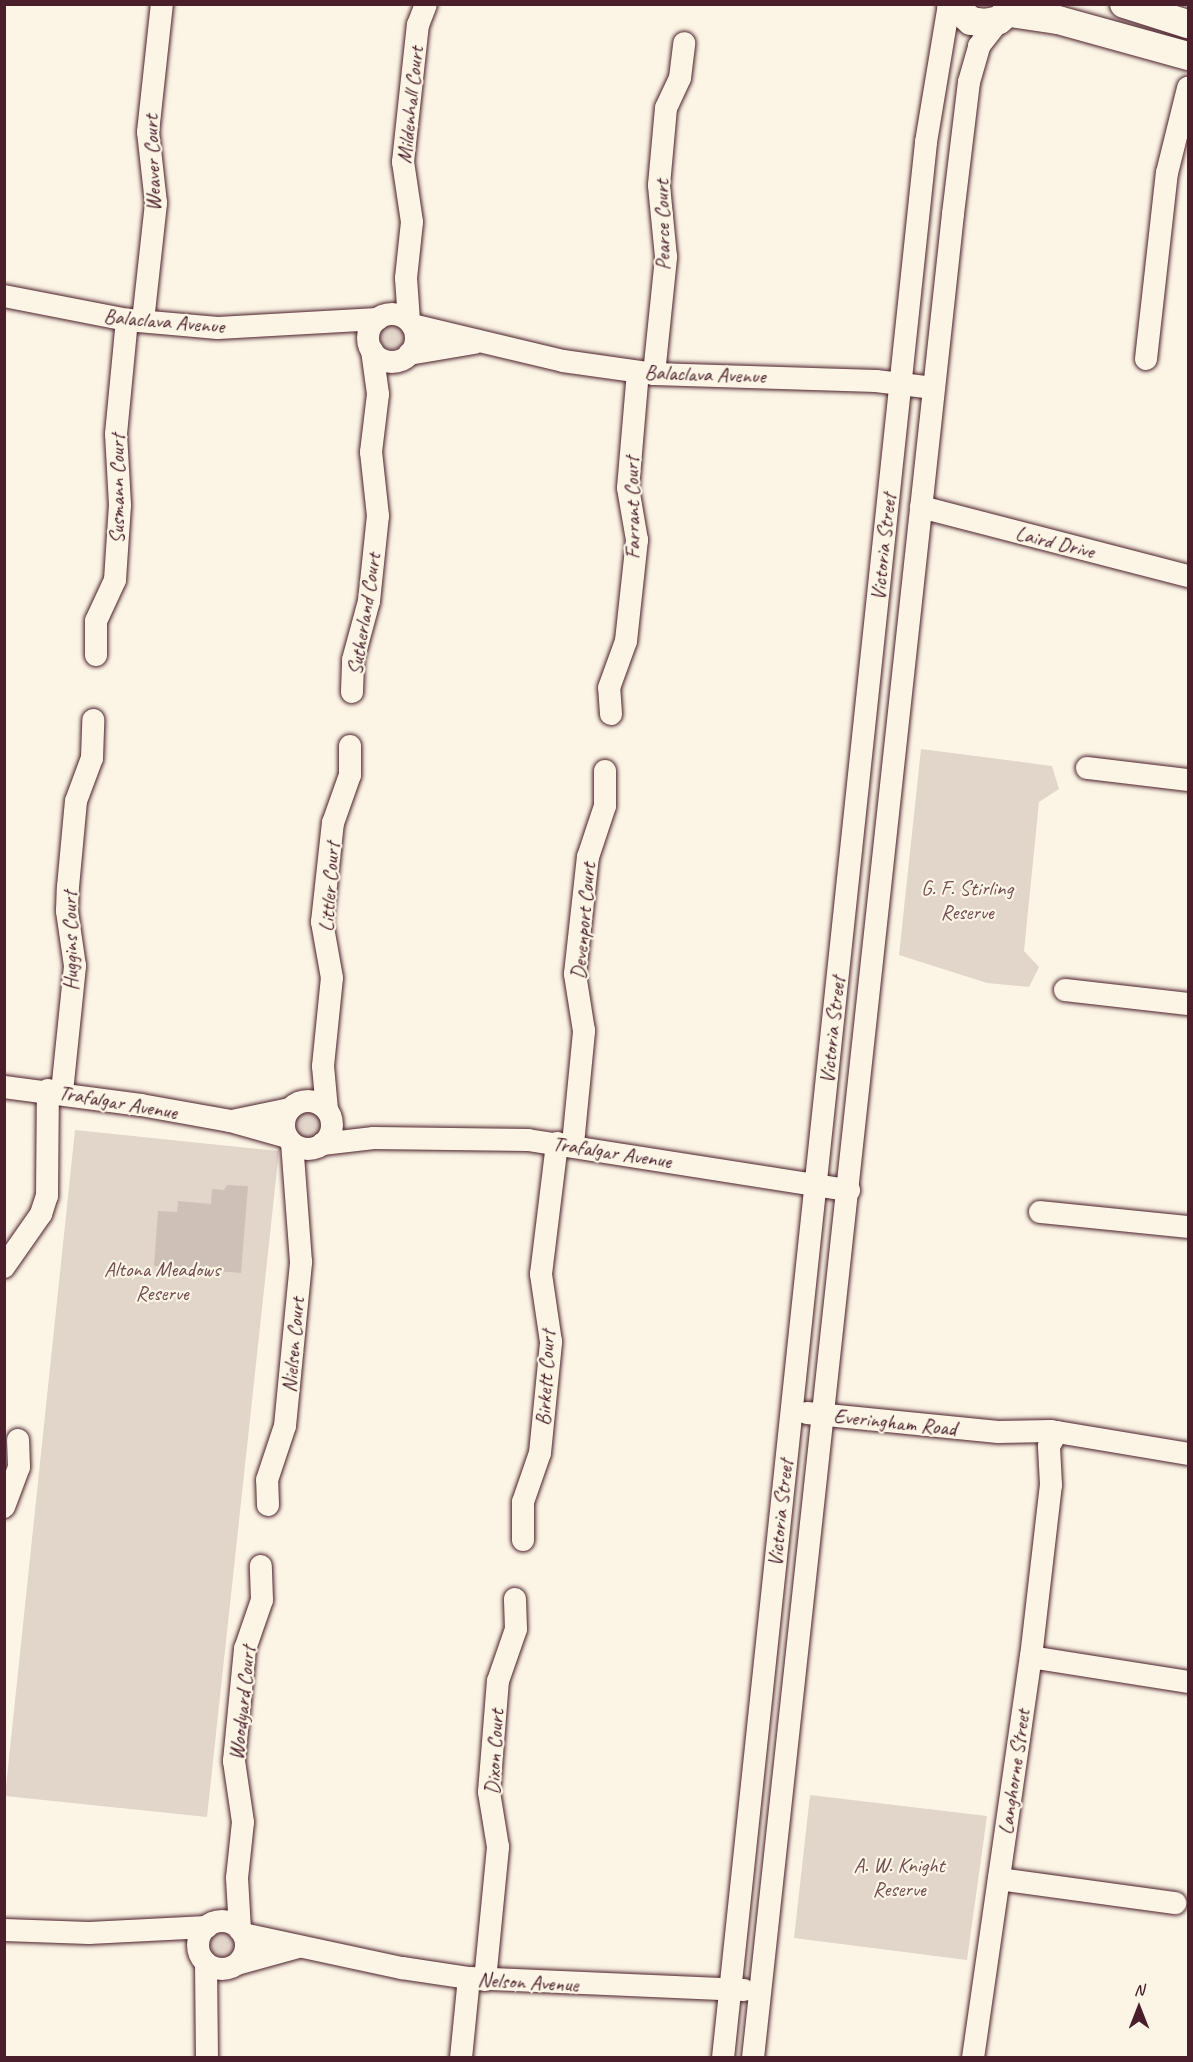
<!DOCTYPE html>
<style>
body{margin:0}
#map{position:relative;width:1193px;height:2062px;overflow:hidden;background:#fcf5e5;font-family:Caveat,sans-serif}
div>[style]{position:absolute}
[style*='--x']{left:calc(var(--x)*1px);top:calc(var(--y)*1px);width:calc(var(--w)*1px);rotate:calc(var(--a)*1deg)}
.green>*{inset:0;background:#e2d5ca}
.round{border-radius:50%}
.building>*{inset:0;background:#cfc0b7}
.roads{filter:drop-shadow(0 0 2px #4a1f2b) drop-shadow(0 0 2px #4a1f2b)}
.minor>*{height:22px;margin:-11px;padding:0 11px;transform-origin:11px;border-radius:11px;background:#fcf5e5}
.minor>.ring{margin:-11px;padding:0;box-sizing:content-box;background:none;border:22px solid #fcf5e5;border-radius:50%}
.major>*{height:28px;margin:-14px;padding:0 14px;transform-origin:14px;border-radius:14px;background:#fcf5e5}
span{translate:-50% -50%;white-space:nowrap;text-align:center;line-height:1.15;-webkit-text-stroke:4.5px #fcf5e5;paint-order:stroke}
.street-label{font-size:21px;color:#4a1f2b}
.park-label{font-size:21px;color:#704c53}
.frame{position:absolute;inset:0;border:6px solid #4a1f2b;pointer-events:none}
.north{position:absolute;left:1109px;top:1978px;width:60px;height:60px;-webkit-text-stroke:4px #fcf5e5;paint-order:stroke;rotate:0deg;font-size:16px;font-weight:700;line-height:24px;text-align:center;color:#4a1f2b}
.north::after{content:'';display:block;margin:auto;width:21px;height:27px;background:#4a1f2b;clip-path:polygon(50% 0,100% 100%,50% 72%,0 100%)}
</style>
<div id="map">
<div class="green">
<div class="round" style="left:380px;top:325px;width:24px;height:24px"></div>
<div style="clip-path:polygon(921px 749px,1052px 766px,1059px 789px,1039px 802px,1024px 951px,1039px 967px,1029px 987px,987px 983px,899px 955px)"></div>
<div class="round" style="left:296px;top:1112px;width:26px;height:26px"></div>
<div style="clip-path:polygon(75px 1130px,279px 1151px,207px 1817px,5px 1796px)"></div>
<div style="clip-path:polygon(810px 1795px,987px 1816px,967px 1960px,794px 1938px)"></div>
<div class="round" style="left:210px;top:1933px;width:24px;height:24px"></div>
</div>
<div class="building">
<div style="clip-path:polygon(227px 1185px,248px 1186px,241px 1273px,154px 1266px,158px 1211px,177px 1212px,178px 1201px,211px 1204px,212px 1189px,224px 1190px)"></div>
</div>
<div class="roads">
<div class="minor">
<div style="--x:4;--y:296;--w:125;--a:11"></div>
<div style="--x:127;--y:320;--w:91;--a:5"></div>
<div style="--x:218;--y:328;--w:160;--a:-3.2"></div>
<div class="ring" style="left:368px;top:314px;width:26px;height:26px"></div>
<div style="--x:143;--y:321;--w:119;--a:-83.7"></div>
<div style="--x:156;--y:203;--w:71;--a:-96.4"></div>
<div style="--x:148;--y:132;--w:129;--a:-83.8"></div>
<div style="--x:409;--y:321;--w:43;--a:-94"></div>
<div style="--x:406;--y:278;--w:56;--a:-83.9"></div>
<div style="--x:412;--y:222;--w:61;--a:-98.5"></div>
<div style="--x:403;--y:162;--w:138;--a:-83.8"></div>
<div style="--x:418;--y:25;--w:22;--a:-69"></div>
<div style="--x:412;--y:325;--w:155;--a:13.4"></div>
<div style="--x:563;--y:361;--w:92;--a:8.1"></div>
<div style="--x:654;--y:374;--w:222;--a:1.8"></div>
<div style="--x:876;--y:381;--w:58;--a:6.9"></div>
<div style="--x:409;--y:354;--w:66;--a:-9.6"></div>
<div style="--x:1146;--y:359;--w:187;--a:-83.6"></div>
<div style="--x:1167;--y:173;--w:88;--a:-76.1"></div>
<div style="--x:654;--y:374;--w:118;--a:-84.1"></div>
<div style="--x:666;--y:257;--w:72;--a:-95.6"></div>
<div style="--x:659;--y:185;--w:77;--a:-84.8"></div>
<div style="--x:666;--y:108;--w:33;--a:-65"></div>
<div style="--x:680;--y:78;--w:35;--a:-83"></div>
<div style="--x:921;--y:507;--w:276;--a:14.5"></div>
<div style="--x:96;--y:655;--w:34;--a:-90"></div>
<div style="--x:96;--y:621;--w:45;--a:-65.1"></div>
<div style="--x:115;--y:580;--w:75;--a:-86.2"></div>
<div style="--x:120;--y:505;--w:71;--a:-93.2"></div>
<div style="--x:116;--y:434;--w:115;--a:-84.5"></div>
<div style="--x:352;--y:692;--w:32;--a:-88"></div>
<div style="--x:353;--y:660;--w:61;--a:-74.8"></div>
<div style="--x:369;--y:601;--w:85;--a:-84"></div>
<div style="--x:378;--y:516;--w:64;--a:-96.2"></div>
<div style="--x:371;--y:452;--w:58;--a:-83.1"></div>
<div style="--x:378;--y:394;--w:44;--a:-97.8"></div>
<div style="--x:611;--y:714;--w:26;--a:-94"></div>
<div style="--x:609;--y:688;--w:50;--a:-70.1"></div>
<div style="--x:626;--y:641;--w:102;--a:-83.8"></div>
<div style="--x:637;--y:540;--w:53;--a:-99.8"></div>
<div style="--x:628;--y:488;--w:116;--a:-85.1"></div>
<div style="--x:1087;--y:768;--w:102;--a:6.8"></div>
<div style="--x:1065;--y:990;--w:124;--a:6.5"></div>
<div style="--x:4;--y:1087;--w:138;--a:7.5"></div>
<div style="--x:141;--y:1105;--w:90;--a:10.2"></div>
<div style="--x:230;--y:1121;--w:59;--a:15.7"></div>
<div style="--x:62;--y:1092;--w:127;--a:-84.1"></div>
<div style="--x:75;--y:966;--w:56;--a:-98.3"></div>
<div style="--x:67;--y:911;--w:24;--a:-88"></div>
<div style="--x:68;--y:887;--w:86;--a:-84.7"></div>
<div style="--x:76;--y:801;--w:46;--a:-69.6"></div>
<div style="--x:92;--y:758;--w:38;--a:-88"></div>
<div class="ring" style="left:284px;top:1101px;width:26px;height:26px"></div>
<div style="--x:327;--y:1110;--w:44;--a:-95.2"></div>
<div style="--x:323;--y:1066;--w:88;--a:-84.2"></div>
<div style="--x:332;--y:978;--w:57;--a:-100.1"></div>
<div style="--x:322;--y:922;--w:100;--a:-83.7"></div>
<div style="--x:333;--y:823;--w:51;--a:-70.5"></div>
<div style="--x:350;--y:775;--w:29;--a:-90"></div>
<div style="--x:232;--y:1121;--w:59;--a:-11.7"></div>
<div style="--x:322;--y:1144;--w:52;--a:-6.6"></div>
<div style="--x:374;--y:1138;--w:154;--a:0.7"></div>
<div style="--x:528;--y:1140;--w:325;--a:8.9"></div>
<div style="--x:573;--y:1144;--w:114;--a:-84.4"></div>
<div style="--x:584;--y:1031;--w:58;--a:-99"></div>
<div style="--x:575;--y:974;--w:118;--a:-83.7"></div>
<div style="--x:588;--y:857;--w:54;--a:-71.6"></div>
<div style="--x:605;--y:806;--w:35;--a:-90"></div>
<div style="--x:1040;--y:1212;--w:149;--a:5.8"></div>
<div style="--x:4;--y:1267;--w:65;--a:-55.1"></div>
<div style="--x:41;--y:1214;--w:19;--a:-72"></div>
<div style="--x:47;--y:1196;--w:106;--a:-89.5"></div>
<div style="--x:807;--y:1413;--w:192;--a:5.7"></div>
<div style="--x:998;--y:1432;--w:53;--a:-1.1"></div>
<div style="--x:1051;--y:1431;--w:139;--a:9.5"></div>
<div style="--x:268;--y:1505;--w:25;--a:-92"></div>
<div style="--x:267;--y:1480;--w:57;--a:-71.6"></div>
<div style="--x:285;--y:1426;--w:165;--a:-84.4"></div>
<div style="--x:301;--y:1262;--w:119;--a:-94.3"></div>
<div style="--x:4;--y:1507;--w:43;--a:-69.4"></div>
<div style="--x:19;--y:1467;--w:27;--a:-92"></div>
<div style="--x:523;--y:1540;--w:38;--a:-90"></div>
<div style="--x:523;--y:1502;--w:52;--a:-70.9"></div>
<div style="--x:540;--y:1453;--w:112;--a:-84.3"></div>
<div style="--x:551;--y:1342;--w:69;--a:-98.4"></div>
<div style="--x:541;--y:1274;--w:132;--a:-83"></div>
<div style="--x:1031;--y:1657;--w:159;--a:9"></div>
<div style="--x:999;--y:1879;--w:178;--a:7.8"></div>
<div class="ring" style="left:198px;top:1921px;width:26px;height:26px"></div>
<div style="--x:4;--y:1930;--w:85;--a:2"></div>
<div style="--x:89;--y:1933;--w:118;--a:-2.9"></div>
<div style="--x:240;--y:1930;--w:52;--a:-93.3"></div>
<div style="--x:237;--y:1878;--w:56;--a:-83.9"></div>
<div style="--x:243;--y:1822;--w:62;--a:-98.4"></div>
<div style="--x:234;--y:1761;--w:113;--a:-84.4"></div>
<div style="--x:245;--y:1649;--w:52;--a:-70.9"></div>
<div style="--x:262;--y:1600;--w:34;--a:-92"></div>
<div style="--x:243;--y:1934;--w:163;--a:12.1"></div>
<div style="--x:402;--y:1968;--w:68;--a:8.5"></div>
<div style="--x:469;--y:1978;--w:275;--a:2.5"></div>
<div style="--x:206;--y:1963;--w:95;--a:89.4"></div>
<div style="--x:237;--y:1964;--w:63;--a:-15.6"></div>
<div style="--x:485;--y:1980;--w:134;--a:-84.4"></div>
<div style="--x:498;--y:1847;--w:56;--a:-99.3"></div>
<div style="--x:489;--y:1792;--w:111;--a:-85.4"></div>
<div style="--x:498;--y:1681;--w:55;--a:-70.9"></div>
<div style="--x:516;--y:1629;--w:30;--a:-92"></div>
<div style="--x:461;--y:2058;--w:80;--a:-84.3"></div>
<div style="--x:723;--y:2058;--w:1927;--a:-83.95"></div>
<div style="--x:926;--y:142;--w:140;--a:-80.5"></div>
<div style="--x:753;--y:2058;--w:1855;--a:-83.81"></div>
<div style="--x:953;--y:214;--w:133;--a:-83.1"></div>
<div style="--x:969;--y:82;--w:37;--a:-74"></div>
<div style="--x:979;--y:46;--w:33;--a:-52"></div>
<div style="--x:973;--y:2058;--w:405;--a:-81.8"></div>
<div style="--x:1031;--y:1657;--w:173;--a:-83.4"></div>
<div style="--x:1051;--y:1485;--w:39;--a:-93"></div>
<div style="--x:1049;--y:1446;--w:16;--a:-60"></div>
</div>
<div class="major">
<div style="--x:951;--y:4;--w:26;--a:40"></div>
<div style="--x:971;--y:21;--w:14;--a:8"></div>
<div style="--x:985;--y:23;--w:14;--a:-12"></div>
<div style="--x:999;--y:20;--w:24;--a:-42"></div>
<div style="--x:1124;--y:4;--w:67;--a:17.4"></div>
<div style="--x:1010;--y:13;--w:49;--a:8.3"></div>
<div style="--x:1058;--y:20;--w:135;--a:15.5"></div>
</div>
</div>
<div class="street-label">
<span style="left:410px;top:105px;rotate:-84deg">Mildenhall Court</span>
<span style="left:152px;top:163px;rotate:-92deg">Weaver Court</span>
<span style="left:662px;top:225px;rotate:-91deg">Pearce Court</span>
<span style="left:164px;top:321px;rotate:5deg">Balaclava Avenue</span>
<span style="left:705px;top:374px;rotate:2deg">Balaclava Avenue</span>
<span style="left:117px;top:489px;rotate:-90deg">Susmann Court</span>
<span style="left:632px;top:508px;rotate:-91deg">Farrant Court</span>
<span style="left:1055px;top:542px;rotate:14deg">Laird Drive</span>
<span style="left:883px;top:547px;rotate:-84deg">Victoria Street</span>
<span style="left:364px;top:614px;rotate:-81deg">Sutherland Court</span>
<span style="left:329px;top:887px;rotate:-86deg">Littler Court</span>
<span style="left:583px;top:921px;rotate:-85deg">Devenport Court</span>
<span style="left:70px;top:941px;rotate:-91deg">Huggins Court</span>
<span style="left:832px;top:1030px;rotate:-84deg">Victoria Street</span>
<span style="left:118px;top:1102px;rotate:10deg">Trafalgar Avenue</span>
<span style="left:612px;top:1152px;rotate:9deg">Trafalgar Avenue</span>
<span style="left:293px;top:1345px;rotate:-85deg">Nielsen Court</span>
<span style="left:545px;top:1378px;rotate:-87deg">Birkett Court</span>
<span style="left:895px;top:1422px;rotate:6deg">Everingham Road</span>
<span style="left:780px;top:1513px;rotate:-84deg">Victoria Street</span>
<span style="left:242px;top:1703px;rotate:-84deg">Woodyard Court</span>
<span style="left:494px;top:1752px;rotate:-87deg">Dixon Court</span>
<span style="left:1014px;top:1772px;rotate:-82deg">Langhorne Street</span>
<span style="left:528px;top:1982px;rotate:3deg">Nelson Avenue</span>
</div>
<div class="park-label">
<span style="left:967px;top:900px">G. F. Stirling<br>Reserve</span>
<span style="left:162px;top:1281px">Altona Meadows<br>Reserve</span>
<span style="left:899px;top:1877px">A. W. Knight<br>Reserve</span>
</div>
<div class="frame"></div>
<div class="north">N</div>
</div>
